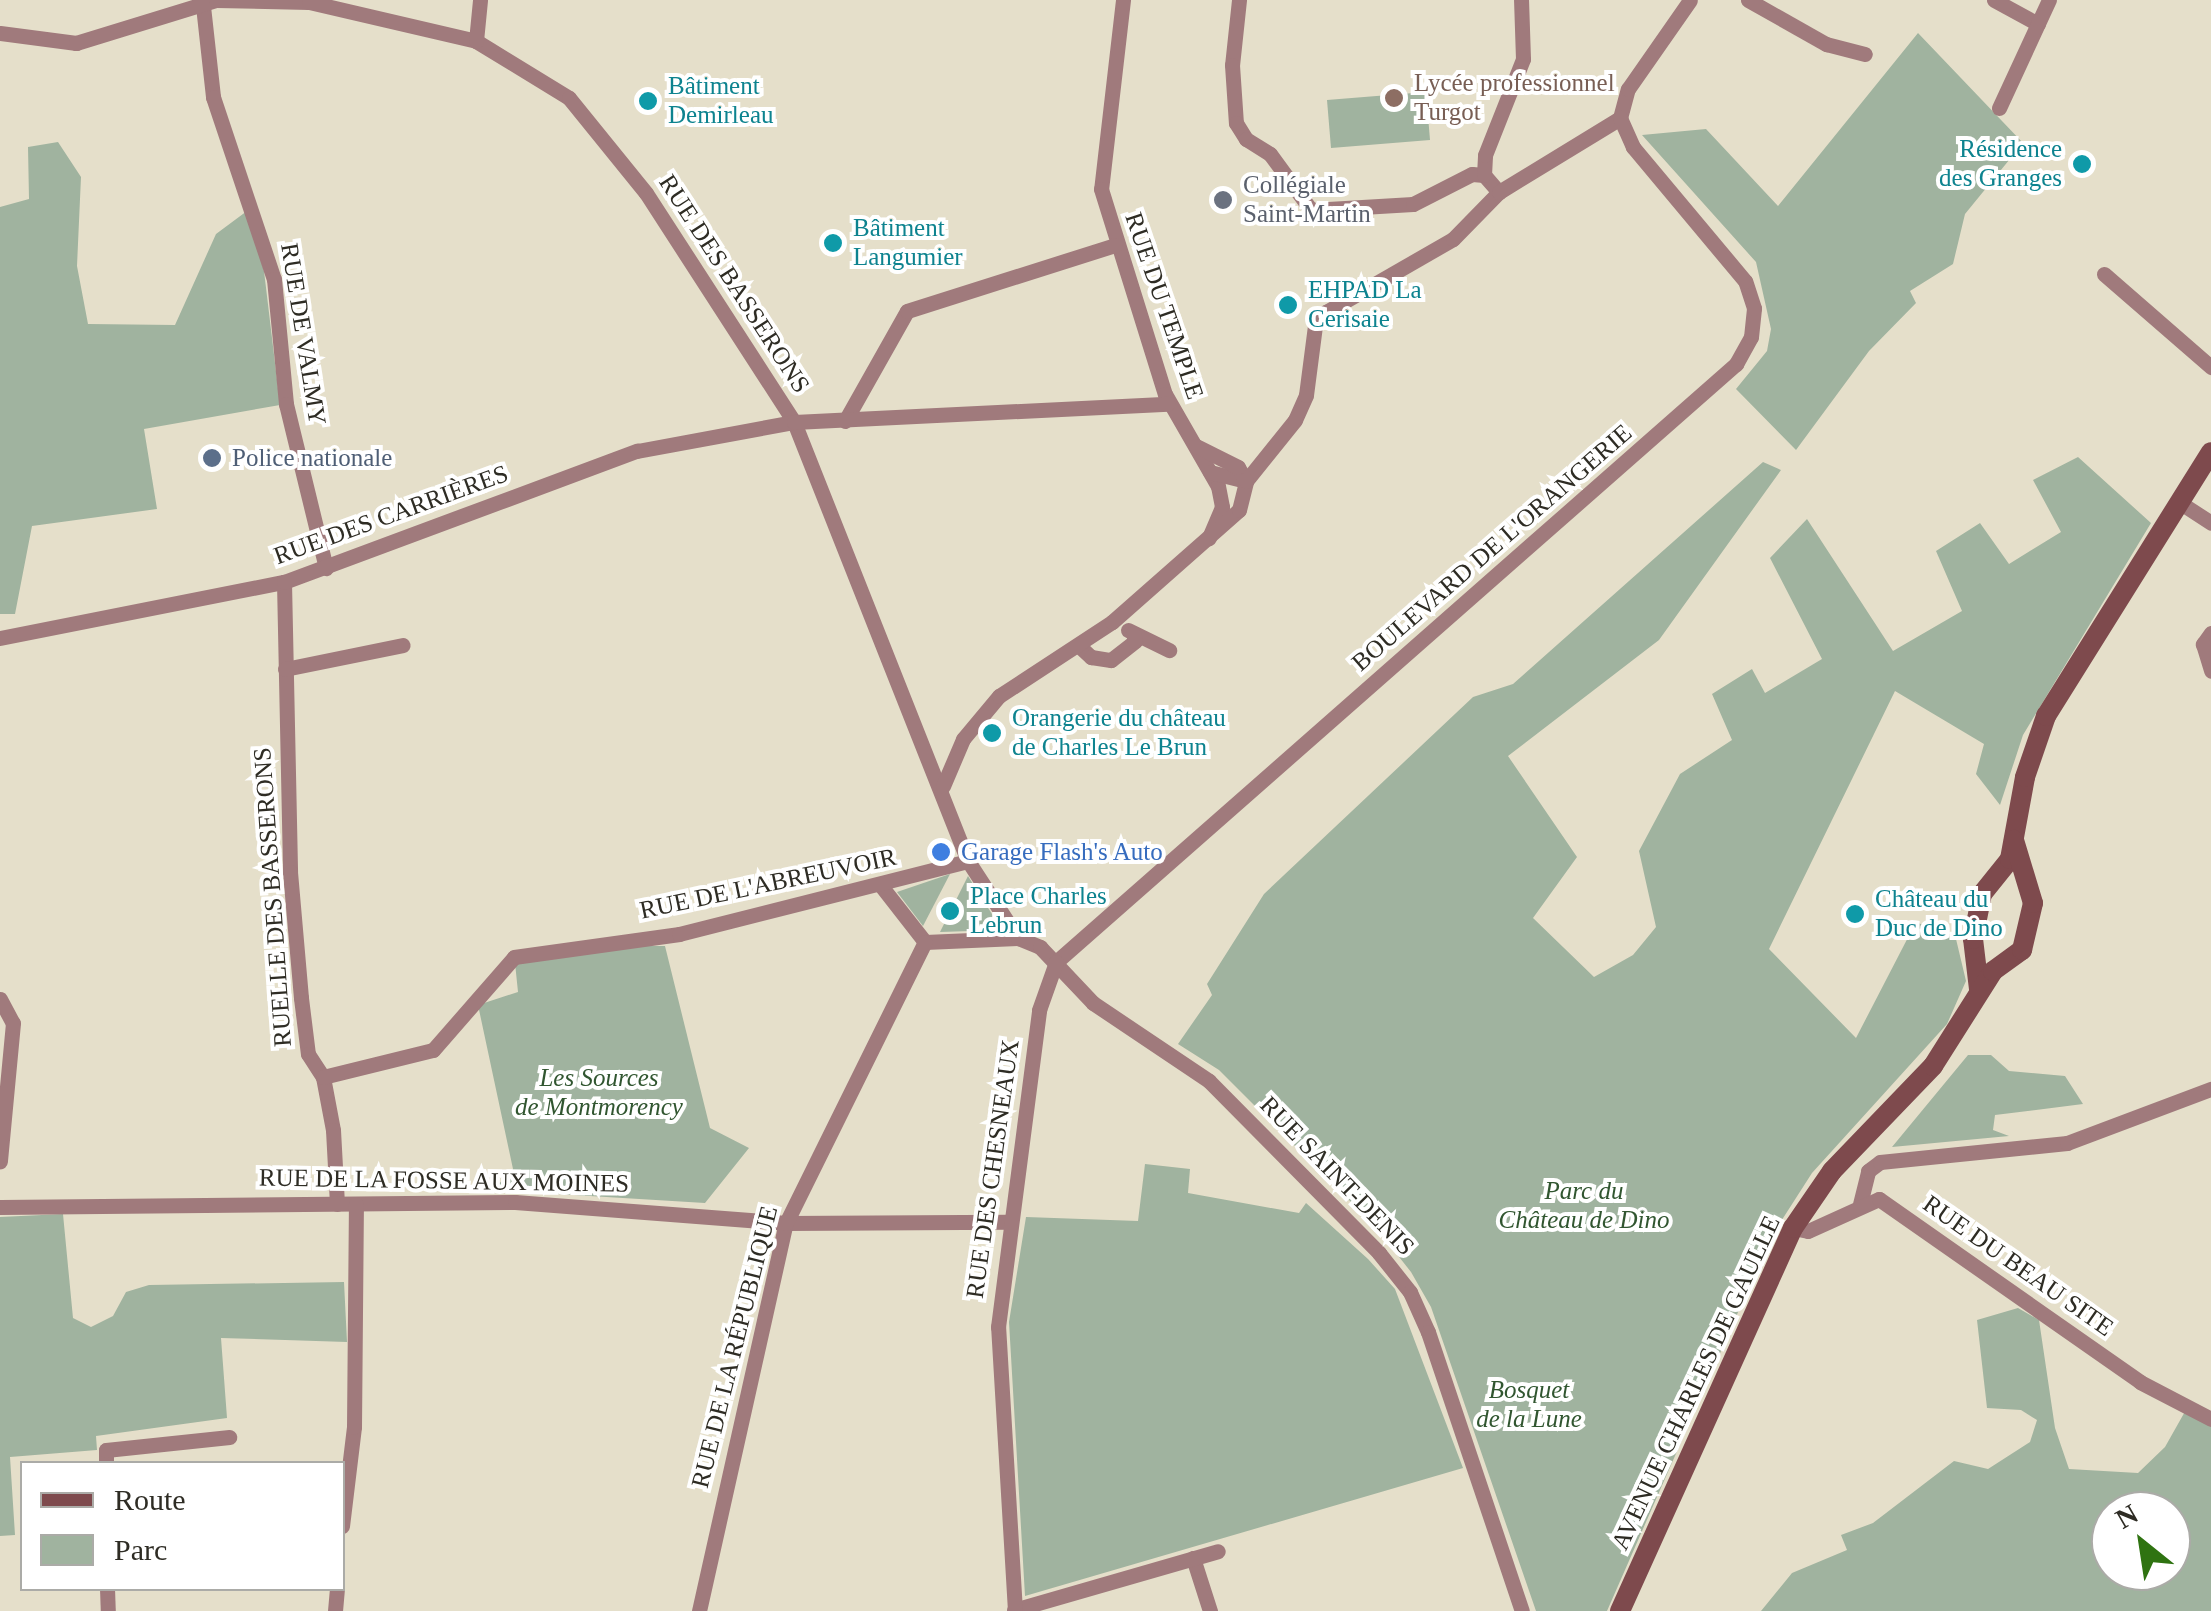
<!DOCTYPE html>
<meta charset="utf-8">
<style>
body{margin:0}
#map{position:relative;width:2211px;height:1611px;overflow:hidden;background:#e5dfca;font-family:"Times New Roman",serif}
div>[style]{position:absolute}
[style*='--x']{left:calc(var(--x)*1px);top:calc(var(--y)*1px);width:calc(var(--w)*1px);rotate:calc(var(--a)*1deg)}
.green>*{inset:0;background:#a0b39f}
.minor>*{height:15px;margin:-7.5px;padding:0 7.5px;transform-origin:7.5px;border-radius:7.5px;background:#a07a7c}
.secondary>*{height:20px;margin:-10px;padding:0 10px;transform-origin:10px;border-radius:10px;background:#7e4a4d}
.dots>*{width:28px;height:28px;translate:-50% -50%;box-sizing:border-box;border:5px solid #fff;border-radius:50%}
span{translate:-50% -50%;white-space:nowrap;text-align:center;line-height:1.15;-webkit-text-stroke:8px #fff;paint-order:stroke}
.education-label{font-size:25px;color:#785e54}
.left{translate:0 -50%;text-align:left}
.culture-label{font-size:25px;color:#0d838f}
.right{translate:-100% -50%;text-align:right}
.worship-label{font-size:25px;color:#5b616d}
.street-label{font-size:25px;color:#2e2c24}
.service-label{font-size:25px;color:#4e5e75}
.shop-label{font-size:25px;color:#366cbe}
.park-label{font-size:25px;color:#315630;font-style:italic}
.legend{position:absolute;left:20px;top:1461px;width:325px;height:130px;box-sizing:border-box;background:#fff;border:2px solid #ababa7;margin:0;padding:12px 18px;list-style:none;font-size:30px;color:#2e2c24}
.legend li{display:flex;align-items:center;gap:20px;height:50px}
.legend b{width:50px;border:2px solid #ababa7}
.north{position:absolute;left:2091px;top:1491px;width:100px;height:100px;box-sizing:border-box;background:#fff;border:2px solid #ababa7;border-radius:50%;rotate:330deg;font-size:28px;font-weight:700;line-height:40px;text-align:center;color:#2e2c24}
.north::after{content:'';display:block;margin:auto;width:35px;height:45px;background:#2f7311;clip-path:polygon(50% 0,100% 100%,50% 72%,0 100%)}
</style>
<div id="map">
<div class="green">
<div style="clip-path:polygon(1918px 33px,2023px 143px,1965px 214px,1953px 264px,1910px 291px,1916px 303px,1869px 351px,1796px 450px,1736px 389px,1767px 351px,1771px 329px,1756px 262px,1642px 135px,1706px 129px,1778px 206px)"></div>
<div style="clip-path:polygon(1426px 92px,1430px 140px,1331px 148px,1327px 100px)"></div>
<div style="clip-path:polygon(58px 142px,81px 177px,77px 266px,88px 324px,175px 325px,216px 234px,247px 211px,264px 271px,280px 405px,144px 429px,157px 509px,32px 526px,15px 614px,0 614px,0 207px,29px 199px,28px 147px)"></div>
<div style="clip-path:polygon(2078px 457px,2151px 523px,2023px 735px,2000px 805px,1976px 774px,1984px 744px,1895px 691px,1769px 949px,1856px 1038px,1916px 922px,1956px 939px,1966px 981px,1947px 1024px,1812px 1173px,1771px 1237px,1607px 1611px,1536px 1611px,1431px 1307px,1411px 1272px,1373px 1224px,1219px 1070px,1178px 1044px,1212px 995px,1207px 984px,1264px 894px,1473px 697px,1513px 684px,1763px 462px,1781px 470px,1659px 640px,1508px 756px,1577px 857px,1533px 918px,1594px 977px,1633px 955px,1656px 927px,1639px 851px,1680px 774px,1732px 740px,1712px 694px,1752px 669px,1765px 693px,1822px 659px,1770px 558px,1807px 519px,1893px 651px,1962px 611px,1936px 551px,1980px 523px,2009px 564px,2061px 532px,2033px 480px)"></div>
<div style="clip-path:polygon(950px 874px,923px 926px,897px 892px)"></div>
<div style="clip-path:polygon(968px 876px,1002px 930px,940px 932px)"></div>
<div style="clip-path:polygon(626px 946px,665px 946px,710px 1128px,749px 1148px,705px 1203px,493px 1190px,513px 1169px,478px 1005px,518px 992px,515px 963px)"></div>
<div style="clip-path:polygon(1968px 1055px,1991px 1055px,2009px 1071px,2065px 1076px,2083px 1104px,1995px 1115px,1993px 1130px,2009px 1136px,1892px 1147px)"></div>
<div style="clip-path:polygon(1145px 1164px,1190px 1169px,1188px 1193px,1299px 1213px,1306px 1203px,1368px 1259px,1395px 1289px,1463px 1468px,1025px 1596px,1009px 1322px,1026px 1217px,1138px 1221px)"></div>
<div style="clip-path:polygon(63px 1214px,73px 1318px,91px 1327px,113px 1316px,126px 1292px,149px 1285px,344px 1282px,347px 1342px,221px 1338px,227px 1418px,96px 1436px,97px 1450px,10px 1457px,15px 1535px,0 1536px,0 1217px)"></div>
<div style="clip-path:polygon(evenodd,2018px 1308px,2039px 1320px,2055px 1428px,2069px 1469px,2138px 1473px,2165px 1447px,2187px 1408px,2211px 1421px,2211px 1611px,1761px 1611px,1792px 1573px,1847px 1550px,1841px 1535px,1873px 1523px,1954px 1461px,1988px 1469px,2030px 1442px,2037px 1420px,2021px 1410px,1987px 1408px,1977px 1320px,2018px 1308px,2111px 1511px,2171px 1511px,2171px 1571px,2111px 1571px,2111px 1511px)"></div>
</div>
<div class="minor">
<div style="--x:1123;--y:0;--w:190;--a:96.6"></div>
<div style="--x:1101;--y:189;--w:215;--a:72.7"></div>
<div style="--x:1165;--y:394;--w:106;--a:60.1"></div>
<div style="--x:1218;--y:486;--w:21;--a:79"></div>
<div style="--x:1222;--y:507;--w:34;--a:113"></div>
<div style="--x:1239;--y:0;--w:65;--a:96.1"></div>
<div style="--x:1232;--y:65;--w:58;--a:86.1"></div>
<div style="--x:1236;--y:123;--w:19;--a:58"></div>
<div style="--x:1246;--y:139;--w:28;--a:32"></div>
<div style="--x:1270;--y:154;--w:69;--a:53.8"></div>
<div style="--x:1311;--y:210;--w:102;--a:-3.4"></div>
<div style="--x:1413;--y:204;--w:66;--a:-27"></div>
<div style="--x:1472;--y:174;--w:12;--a:5"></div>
<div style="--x:1484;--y:175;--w:23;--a:49"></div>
<div style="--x:1748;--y:0;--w:90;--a:29.4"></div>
<div style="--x:1826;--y:44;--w:40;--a:14.4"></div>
<div style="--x:1994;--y:0;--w:50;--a:28.6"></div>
<div style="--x:203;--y:6;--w:92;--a:83.7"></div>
<div style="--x:213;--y:97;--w:192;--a:71.5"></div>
<div style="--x:274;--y:279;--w:126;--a:84.5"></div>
<div style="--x:286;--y:404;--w:169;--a:76.3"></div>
<div style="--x:0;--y:33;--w:77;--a:7.5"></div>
<div style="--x:76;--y:43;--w:146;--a:-17.1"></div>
<div style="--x:216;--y:0;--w:93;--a:1.2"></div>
<div style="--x:309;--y:2;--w:171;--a:13.1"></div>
<div style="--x:476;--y:41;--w:109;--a:31.5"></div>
<div style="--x:569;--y:98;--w:122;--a:51"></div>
<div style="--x:646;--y:193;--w:273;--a:57.1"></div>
<div style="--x:794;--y:422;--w:472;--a:68.4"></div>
<div style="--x:968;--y:861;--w:92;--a:57"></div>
<div style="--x:476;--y:41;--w:41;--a:-84.4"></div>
<div style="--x:1999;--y:108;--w:119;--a:-65.2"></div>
<div style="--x:1620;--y:118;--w:30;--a:-75"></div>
<div style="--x:1628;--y:89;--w:108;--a:-55.1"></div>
<div style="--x:1484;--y:175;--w:20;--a:-87"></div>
<div style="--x:1485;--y:155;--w:103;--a:-68.4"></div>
<div style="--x:1523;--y:59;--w:59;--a:-91.9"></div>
<div style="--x:2104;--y:274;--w:142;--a:41"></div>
<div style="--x:845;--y:421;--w:126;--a:-60.6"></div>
<div style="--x:907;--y:311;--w:218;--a:-17.6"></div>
<div style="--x:1210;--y:472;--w:37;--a:14"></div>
<div style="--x:1246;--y:481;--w:78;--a:-51.2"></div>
<div style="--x:1295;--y:420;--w:27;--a:-66"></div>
<div style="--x:1306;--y:395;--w:70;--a:-82.6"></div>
<div style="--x:1315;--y:326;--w:18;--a:-52"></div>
<div style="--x:1326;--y:312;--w:146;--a:-29.9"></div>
<div style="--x:1453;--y:239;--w:66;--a:-45.6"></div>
<div style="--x:1499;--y:192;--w:142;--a:-31.4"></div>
<div style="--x:2179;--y:502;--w:38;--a:33"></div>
<div style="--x:284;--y:582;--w:290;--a:88.8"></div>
<div style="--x:290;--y:872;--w:126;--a:85"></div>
<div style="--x:301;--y:998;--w:56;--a:82.9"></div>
<div style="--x:308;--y:1054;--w:27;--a:57"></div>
<div style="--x:323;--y:1077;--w:54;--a:79.3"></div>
<div style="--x:333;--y:1130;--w:74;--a:86.9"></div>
<div style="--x:1128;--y:630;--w:46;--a:26"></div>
<div style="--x:2211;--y:633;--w:14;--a:126"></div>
<div style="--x:2203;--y:644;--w:28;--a:73"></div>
<div style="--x:0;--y:638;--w:289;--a:-11.2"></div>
<div style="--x:284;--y:582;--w:377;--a:-20.4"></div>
<div style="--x:637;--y:451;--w:160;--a:-10.5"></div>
<div style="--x:794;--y:422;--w:374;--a:-2.8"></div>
<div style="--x:1078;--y:645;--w:18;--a:43"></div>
<div style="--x:1091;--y:657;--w:20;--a:9"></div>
<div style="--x:1111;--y:660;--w:31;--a:-38"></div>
<div style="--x:1135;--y:641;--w:8;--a:-104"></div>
<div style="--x:285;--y:669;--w:120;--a:-11.5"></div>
<div style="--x:943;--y:786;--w:51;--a:-66.9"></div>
<div style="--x:963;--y:739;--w:56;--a:-50.1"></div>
<div style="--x:999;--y:696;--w:135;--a:-33.2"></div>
<div style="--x:1112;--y:622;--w:169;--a:-41.4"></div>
<div style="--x:1239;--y:510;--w:30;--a:-76"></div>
<div style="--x:1246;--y:481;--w:16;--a:-120"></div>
<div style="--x:1238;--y:467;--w:47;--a:-153.4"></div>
<div style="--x:882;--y:887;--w:70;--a:52"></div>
<div style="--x:925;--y:942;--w:93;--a:-2.5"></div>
<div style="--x:1018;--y:938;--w:24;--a:22"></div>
<div style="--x:1040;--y:947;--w:77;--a:46.6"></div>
<div style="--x:1093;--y:1003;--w:140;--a:33.9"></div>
<div style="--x:1209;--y:1081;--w:242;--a:45.3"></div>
<div style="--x:1379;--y:1253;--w:50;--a:51.5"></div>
<div style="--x:1410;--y:1292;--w:44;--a:65.8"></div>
<div style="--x:1428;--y:1332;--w:294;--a:71.4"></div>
<div style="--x:1056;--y:962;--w:906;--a:-41.33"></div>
<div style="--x:1736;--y:364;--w:31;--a:-61"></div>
<div style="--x:1751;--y:337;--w:29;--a:-84"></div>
<div style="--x:1754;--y:308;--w:28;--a:-108"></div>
<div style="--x:1745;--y:281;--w:175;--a:-129.9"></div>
<div style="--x:1633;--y:147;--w:32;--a:-114"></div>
<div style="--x:0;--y:999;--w:27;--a:62"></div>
<div style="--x:13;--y:1023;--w:139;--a:95.4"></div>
<div style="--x:323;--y:1077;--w:113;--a:-13.8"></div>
<div style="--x:433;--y:1050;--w:123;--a:-48.9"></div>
<div style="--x:514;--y:957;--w:167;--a:-7.9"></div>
<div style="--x:679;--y:934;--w:298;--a:-14.2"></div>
<div style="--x:1860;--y:1204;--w:34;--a:-76"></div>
<div style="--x:1868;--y:1171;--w:15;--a:-37"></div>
<div style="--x:1880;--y:1162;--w:188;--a:-5.8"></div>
<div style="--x:2067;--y:1143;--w:154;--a:-20.6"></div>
<div style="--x:0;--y:1207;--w:515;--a:-0.56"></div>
<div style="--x:515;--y:1202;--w:272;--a:4.4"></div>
<div style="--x:786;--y:1223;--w:221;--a:-0.3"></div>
<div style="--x:1793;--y:1228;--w:15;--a:11"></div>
<div style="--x:1808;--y:1231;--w:78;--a:-24.3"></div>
<div style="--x:1879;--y:1199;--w:319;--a:35"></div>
<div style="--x:2140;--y:1382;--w:80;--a:27.5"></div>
<div style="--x:106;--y:1464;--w:14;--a:-90"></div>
<div style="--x:106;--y:1450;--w:124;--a:-6"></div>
<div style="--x:342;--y:1526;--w:100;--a:-83.1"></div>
<div style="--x:354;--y:1427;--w:223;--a:-89.5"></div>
<div style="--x:1193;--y:1558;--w:56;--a:72.2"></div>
<div style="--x:107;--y:1588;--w:23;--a:88"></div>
<div style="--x:1014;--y:1610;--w:212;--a:-16.1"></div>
<div style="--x:335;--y:1611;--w:23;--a:-85"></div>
<div style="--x:699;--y:1611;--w:398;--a:-77.4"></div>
<div style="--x:786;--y:1223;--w:313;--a:-63.7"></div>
<div style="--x:1015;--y:1611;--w:285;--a:-93.4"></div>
<div style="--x:998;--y:1327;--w:320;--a:-82.6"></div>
<div style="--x:1039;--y:1010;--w:51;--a:-70.5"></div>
</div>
<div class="secondary">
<div style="--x:1979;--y:989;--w:50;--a:-96.8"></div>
<div style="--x:1973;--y:939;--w:46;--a:-78.7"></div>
<div style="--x:1982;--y:894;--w:45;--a:-51.3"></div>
<div style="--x:2010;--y:859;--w:83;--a:-79.6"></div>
<div style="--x:2025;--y:777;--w:65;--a:-71"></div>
<div style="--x:2046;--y:716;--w:311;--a:-58"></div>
<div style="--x:1620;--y:1611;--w:420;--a:-65.7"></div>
<div style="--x:1793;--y:1228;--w:69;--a:-55.6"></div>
<div style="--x:1832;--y:1171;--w:146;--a:-46.1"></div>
<div style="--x:1933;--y:1066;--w:112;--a:-57.7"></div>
<div style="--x:1993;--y:971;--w:36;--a:-36"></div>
<div style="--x:2022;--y:950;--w:48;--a:-76.8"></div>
<div style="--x:2033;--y:903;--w:66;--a:-106.8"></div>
</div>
<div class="dots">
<div style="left:1394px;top:98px;background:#8d6e63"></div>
<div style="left:648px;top:101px;background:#0f9aa8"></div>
<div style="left:2082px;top:164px;background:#0f9aa8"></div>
<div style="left:1223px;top:200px;background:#6b7280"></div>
<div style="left:833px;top:243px;background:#0f9aa8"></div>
<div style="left:1288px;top:305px;background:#0f9aa8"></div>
<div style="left:212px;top:458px;background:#5c6f8a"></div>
<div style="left:992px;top:733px;background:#0f9aa8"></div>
<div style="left:941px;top:852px;background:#3f7fe0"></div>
<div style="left:950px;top:911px;background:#0f9aa8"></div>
<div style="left:1855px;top:914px;background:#0f9aa8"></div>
</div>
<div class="education-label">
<span class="left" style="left:1414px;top:98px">Lycée professionnel<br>Turgot</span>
</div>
<div class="culture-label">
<span class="left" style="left:668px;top:101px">Bâtiment<br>Demirleau</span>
<span class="right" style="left:2062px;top:164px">Résidence<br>des Granges</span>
<span class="left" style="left:853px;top:243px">Bâtiment<br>Langumier</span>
<span class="left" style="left:1308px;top:305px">EHPAD La<br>Cerisaie</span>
<span class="left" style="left:1012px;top:733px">Orangerie du château<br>de Charles Le Brun</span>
<span class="left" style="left:970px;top:911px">Place Charles<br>Lebrun</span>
<span class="left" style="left:1875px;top:914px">Château du<br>Duc de Dino</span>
</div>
<div class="worship-label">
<span class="left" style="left:1243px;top:200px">Collégiale<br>Saint-Martin</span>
</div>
<div class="street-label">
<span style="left:734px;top:284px;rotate:57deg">RUE DES BASSERONS</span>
<span style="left:1164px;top:306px;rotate:71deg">RUE DU TEMPLE</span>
<span style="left:303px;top:334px;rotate:81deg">RUE DE VALMY</span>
<span style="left:391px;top:515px;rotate:-20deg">RUE DES CARRIÈRES</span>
<span style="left:1492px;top:548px;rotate:-41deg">BOULEVARD DE L'ORANGERIE</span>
<span style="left:768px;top:884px;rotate:-12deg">RUE DE L'ABREUVOIR</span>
<span style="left:273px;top:897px;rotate:-94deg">RUELLE DES BASSERONS</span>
<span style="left:993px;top:1169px;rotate:-82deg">RUE DES CHESNEAUX</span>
<span style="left:1337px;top:1176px;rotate:46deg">RUE SAINT-DENIS</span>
<span style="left:444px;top:1181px;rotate:1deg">RUE DE LA FOSSE AUX MOINES</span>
<span style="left:2018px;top:1266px;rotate:35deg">RUE DU BEAU SITE</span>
<span style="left:735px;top:1347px;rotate:-76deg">RUE DE LA RÉPUBLIQUE</span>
<span style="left:1696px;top:1383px;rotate:-65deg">AVENUE CHARLES DE GAULLE</span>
</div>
<div class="service-label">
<span class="left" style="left:232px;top:458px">Police nationale</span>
</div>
<div class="shop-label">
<span class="left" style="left:961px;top:852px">Garage Flash's Auto</span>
</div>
<div class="park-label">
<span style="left:599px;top:1093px">Les Sources<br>de Montmorency</span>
<span style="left:1584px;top:1206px">Parc du<br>Château de Dino</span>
<span style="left:1529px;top:1405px">Bosquet<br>de la Lune</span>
</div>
<ul class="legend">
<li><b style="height:12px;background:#7e4a4d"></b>Route</li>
<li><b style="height:28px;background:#a0b39f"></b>Parc</li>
</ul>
<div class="north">N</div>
</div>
